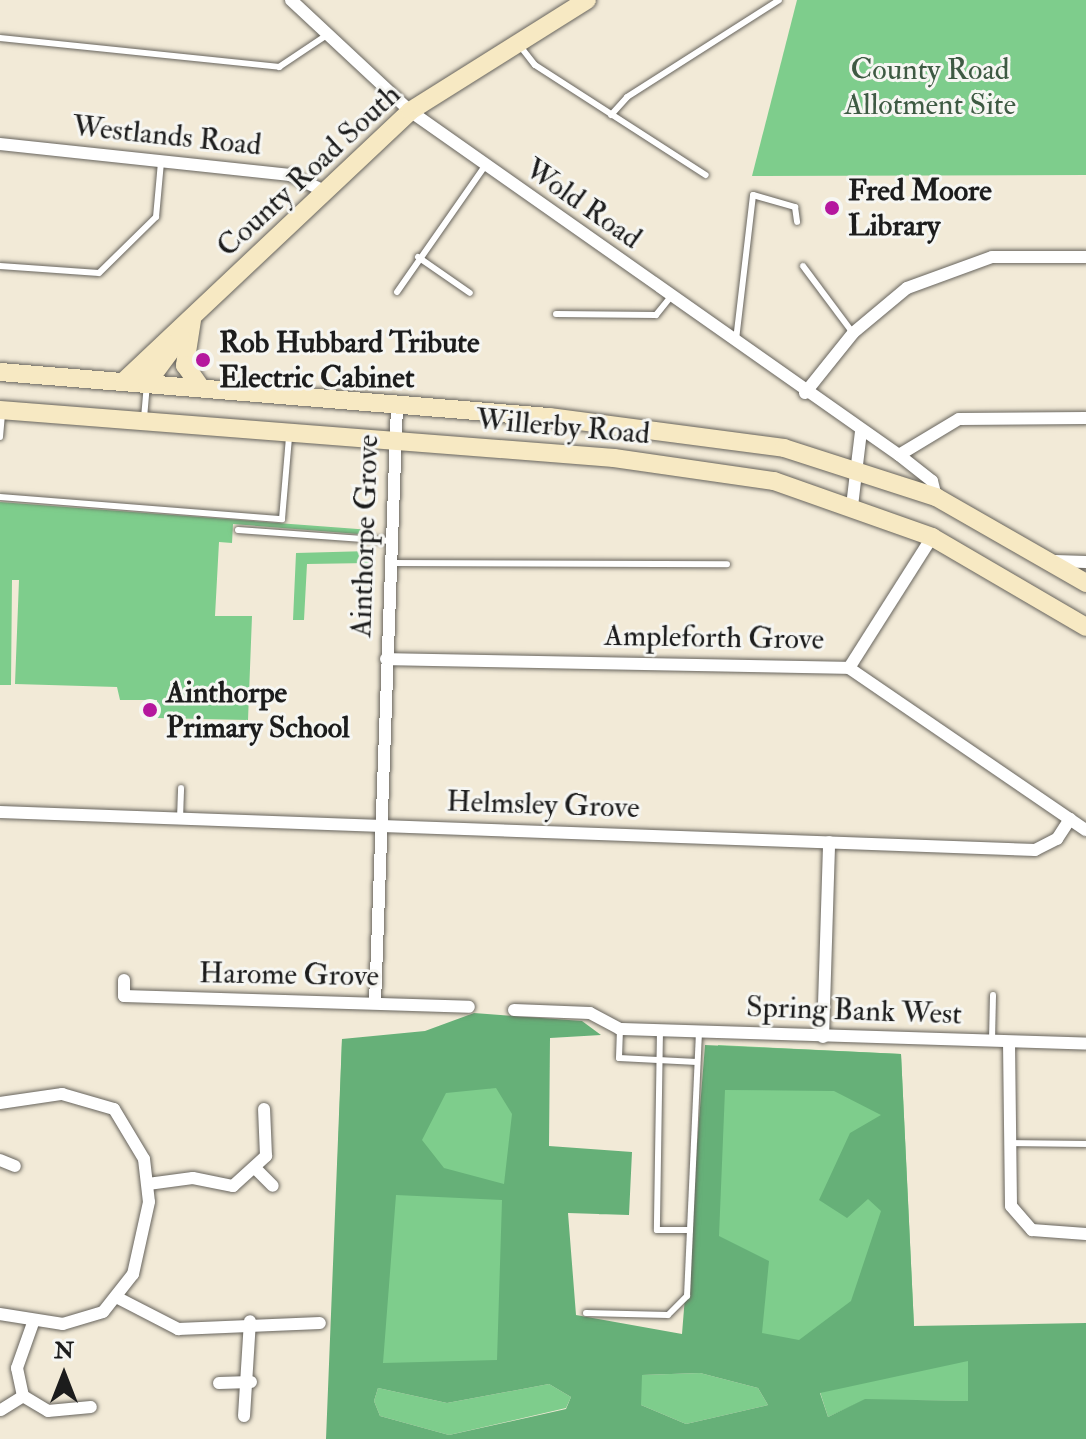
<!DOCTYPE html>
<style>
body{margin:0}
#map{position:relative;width:1086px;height:1439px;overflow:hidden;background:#f2ead7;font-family:"IM FELL Double Pica",serif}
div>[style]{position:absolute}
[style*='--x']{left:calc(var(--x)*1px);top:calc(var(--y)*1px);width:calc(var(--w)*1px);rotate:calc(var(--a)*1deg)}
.green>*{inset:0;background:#7ecd8c}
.forest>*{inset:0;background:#66b078}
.roads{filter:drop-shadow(0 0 2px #67645d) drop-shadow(0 0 2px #67645d)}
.lane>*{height:6px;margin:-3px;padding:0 3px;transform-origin:3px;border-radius:3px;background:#fff}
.street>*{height:12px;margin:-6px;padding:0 6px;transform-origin:6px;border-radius:6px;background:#fff}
.secondary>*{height:18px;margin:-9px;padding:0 9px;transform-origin:9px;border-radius:9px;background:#f7e9c3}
.dots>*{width:22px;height:22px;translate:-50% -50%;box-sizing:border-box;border:4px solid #f6f6f2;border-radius:50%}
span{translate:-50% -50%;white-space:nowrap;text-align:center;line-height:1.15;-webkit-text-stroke:6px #f6f6f2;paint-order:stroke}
.park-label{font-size:30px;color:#3e5a43}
.street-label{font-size:30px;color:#1c1c1c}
.poi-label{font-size:30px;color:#1c1c1c;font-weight:700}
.left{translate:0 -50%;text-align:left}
.north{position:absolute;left:24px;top:1335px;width:80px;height:80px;-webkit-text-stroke:6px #f6f6f2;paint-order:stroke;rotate:0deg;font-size:22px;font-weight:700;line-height:32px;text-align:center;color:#1c1c1c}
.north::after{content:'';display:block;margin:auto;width:28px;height:36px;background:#1c1c1c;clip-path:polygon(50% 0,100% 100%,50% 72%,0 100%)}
</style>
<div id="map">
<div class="green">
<div style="clip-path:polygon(797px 0,1086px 0,1086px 175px,752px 176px)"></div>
<div style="clip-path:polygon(0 502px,371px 530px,371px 535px,233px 524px,232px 543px,219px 542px,215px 616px,252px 616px,248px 720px,157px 718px,157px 700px,120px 700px,117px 687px,15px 684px,19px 580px,12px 580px,11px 685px,0 685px)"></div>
<div style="clip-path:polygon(370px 551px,369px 563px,307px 564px,304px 620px,293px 620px,296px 553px)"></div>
<div style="clip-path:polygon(342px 1039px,534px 1041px,515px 1370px,330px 1379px)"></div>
<div style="clip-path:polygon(718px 1045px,901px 1054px,914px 1327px,718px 1360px)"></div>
<div style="clip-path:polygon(968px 1360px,969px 1401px,865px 1400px,828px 1417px,820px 1392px)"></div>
<div style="clip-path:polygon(700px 1373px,758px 1388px,768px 1405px,686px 1424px,641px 1405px,641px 1375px)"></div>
<div style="clip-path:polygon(549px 1384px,571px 1397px,566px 1408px,449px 1435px,380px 1416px,374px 1401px,378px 1388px,447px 1403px)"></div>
</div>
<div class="forest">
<div style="clip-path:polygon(evenodd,474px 1013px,582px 1021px,601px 1035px,550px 1038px,549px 1146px,632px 1152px,629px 1215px,568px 1213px,576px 1315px,682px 1334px,705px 1045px,901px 1054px,914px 1326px,1086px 1323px,1086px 1439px,326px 1439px,342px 1039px,425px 1031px,474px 1013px,496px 1088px,512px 1114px,504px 1184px,444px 1168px,422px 1140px,446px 1093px,496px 1088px,474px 1013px,725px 1090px,834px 1091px,881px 1115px,850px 1133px,819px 1200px,847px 1218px,868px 1199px,881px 1211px,851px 1301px,799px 1340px,762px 1333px,769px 1261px,719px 1236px,725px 1090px,474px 1013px,396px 1195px,502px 1200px,497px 1360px,383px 1363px,396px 1195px,474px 1013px,968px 1361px,968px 1401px,865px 1399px,828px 1417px,820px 1393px,968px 1361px,474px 1013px,700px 1373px,758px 1388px,768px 1405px,686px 1424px,641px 1405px,642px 1375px,700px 1373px,474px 1013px,549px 1384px,571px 1397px,566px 1409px,449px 1435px,380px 1416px,374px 1401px,378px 1388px,447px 1403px,549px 1384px)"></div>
</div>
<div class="roads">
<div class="lane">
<div style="--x:0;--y:38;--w:281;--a:5.9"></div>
<div style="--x:279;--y:67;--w:58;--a:-33.7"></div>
<div style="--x:520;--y:46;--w:24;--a:52"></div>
<div style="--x:535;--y:65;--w:203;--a:32.8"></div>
<div style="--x:611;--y:115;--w:24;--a:-48"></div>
<div style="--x:627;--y:97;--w:180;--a:-32.5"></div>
<div style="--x:418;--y:257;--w:63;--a:34.7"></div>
<div style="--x:0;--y:266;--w:99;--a:4"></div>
<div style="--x:99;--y:273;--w:80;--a:-44.5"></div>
<div style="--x:156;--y:217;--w:55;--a:-84.8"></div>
<div style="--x:803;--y:266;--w:84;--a:53.3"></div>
<div style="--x:397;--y:292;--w:154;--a:-55.1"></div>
<div style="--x:556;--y:314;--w:100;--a:0.6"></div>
<div style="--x:656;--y:315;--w:22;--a:-51"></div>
<div style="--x:736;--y:340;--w:146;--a:-83.3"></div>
<div style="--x:753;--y:195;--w:44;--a:15.9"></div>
<div style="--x:795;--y:207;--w:15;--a:82"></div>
<div style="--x:144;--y:418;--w:32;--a:-85"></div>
<div style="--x:0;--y:437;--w:24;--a:-85"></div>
<div style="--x:0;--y:497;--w:283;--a:4.5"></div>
<div style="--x:282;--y:519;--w:82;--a:-85.1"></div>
<div style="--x:238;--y:530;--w:153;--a:4.1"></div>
<div style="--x:390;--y:563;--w:337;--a:0.2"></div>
<div style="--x:180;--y:819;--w:31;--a:-88"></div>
<div style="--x:620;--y:1029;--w:29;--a:92"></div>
<div style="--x:619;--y:1058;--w:78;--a:2.9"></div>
<div style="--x:660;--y:1030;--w:200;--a:90.9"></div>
<div style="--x:657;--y:1230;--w:33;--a:0"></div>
<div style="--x:992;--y:1040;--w:45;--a:-88.7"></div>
<div style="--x:1008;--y:1143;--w:78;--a:0.7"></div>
<div style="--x:586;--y:1313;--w:82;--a:1.4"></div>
<div style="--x:668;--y:1315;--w:27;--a:-45"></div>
<div style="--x:687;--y:1296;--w:264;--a:-87.4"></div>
</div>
<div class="street">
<div style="--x:291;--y:0;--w:163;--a:43"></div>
<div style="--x:410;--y:111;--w:598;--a:35.13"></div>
<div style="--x:899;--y:455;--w:42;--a:38.2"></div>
<div style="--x:932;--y:481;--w:16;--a:76"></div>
<div style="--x:0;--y:144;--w:292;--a:6.1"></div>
<div style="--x:290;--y:175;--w:38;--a:25"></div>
<div style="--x:805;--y:393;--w:77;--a:-51.3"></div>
<div style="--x:853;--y:333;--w:70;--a:-39.8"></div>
<div style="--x:907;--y:288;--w:90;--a:-20"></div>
<div style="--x:992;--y:257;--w:94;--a:0"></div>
<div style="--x:899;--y:455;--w:70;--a:-31"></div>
<div style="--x:959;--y:419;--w:127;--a:-0.5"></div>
<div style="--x:852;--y:506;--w:75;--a:-83.1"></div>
<div style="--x:1055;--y:561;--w:31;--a:2"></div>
<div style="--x:386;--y:659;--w:463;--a:1.1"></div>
<div style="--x:849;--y:668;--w:287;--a:34.4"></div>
<div style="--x:849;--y:668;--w:155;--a:-57.6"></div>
<div style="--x:0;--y:812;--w:1036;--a:2.1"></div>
<div style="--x:1035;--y:850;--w:25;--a:-27"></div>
<div style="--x:1057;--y:839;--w:24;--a:-57"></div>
<div style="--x:124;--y:980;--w:16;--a:90"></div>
<div style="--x:124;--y:996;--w:345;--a:1.8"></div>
<div style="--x:375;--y:1003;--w:597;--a:-87.89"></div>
<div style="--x:514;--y:1010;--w:76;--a:2.3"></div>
<div style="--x:590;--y:1013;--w:34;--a:28"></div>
<div style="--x:620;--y:1029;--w:466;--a:1.8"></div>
<div style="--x:823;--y:1037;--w:195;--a:-88.2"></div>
<div style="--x:1009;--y:1042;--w:164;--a:89.3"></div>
<div style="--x:1011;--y:1206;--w:32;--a:49"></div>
<div style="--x:1032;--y:1230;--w:54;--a:4.2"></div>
<div style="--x:0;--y:1103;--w:63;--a:-8.3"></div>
<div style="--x:62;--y:1094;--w:54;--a:16.1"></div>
<div style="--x:114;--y:1109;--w:58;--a:59"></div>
<div style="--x:144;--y:1159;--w:43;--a:83.4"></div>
<div style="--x:149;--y:1202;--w:74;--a:102.5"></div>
<div style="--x:133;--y:1274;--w:48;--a:128.3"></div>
<div style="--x:103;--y:1312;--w:42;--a:163.3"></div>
<div style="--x:63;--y:1324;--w:64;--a:-171"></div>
<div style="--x:0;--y:1160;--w:16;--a:22"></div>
<div style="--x:255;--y:1168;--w:25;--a:45"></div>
<div style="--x:148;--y:1184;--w:45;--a:-7.6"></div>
<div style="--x:193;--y:1178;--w:41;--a:11.3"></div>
<div style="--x:233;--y:1186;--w:45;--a:-42.3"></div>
<div style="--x:266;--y:1156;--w:47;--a:-92.4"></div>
<div style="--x:118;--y:1298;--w:68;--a:27.3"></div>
<div style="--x:178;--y:1329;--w:142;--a:-2.4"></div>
<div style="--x:34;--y:1320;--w:51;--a:109.5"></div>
<div style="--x:17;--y:1368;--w:29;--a:78"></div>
<div style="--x:23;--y:1396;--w:29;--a:31"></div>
<div style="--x:48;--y:1411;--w:43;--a:-5.3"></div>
<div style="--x:219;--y:1383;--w:32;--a:-2"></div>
<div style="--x:1;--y:1410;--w:26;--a:-32"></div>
<div style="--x:244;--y:1416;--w:95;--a:-86.4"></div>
</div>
<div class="secondary">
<div style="--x:192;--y:320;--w:46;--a:98.8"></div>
<div style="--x:185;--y:365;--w:28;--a:55"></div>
<div style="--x:0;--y:372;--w:551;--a:4.69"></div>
<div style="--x:549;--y:417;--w:237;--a:7.5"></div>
<div style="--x:784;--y:448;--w:160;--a:17.9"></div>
<div style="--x:936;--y:497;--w:173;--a:29.8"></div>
<div style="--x:125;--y:380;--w:392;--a:-43.3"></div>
<div style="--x:410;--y:111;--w:209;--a:-32.1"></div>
<div style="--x:147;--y:383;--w:57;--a:-53.5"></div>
<div style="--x:0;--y:410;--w:616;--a:4.47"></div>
<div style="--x:614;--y:458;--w:162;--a:8.2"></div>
<div style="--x:774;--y:481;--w:168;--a:19.5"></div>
<div style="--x:932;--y:537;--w:178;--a:30.3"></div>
</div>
</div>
<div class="dots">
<div style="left:832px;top:208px;background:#b5179e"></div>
<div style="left:203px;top:360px;background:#b5179e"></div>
<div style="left:150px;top:710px;background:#b5179e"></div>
</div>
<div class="park-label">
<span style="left:930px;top:87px">County Road<br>Allotment Site</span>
</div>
<div class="street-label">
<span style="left:167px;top:136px;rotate:6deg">Westlands Road</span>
<span style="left:309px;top:171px;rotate:-43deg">County Road South</span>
<span style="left:583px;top:204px;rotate:35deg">Wold Road</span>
<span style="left:563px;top:427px;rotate:5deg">Willerby Road</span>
<span style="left:365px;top:536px;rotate:-88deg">Ainthorpe Grove</span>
<span style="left:714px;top:638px;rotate:1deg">Ampleforth Grove</span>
<span style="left:543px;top:805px;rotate:2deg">Helmsley Grove</span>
<span style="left:289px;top:975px;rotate:1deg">Harome Grove</span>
<span style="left:854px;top:1011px;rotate:2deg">Spring Bank West</span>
</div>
<div class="poi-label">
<span class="left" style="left:848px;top:208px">Fred Moore<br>Library</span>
<span class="left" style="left:219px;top:360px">Rob Hubbard Tribute<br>Electric Cabinet</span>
<span class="left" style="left:166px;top:710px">Ainthorpe<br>Primary School</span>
</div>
<div class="north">N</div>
</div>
